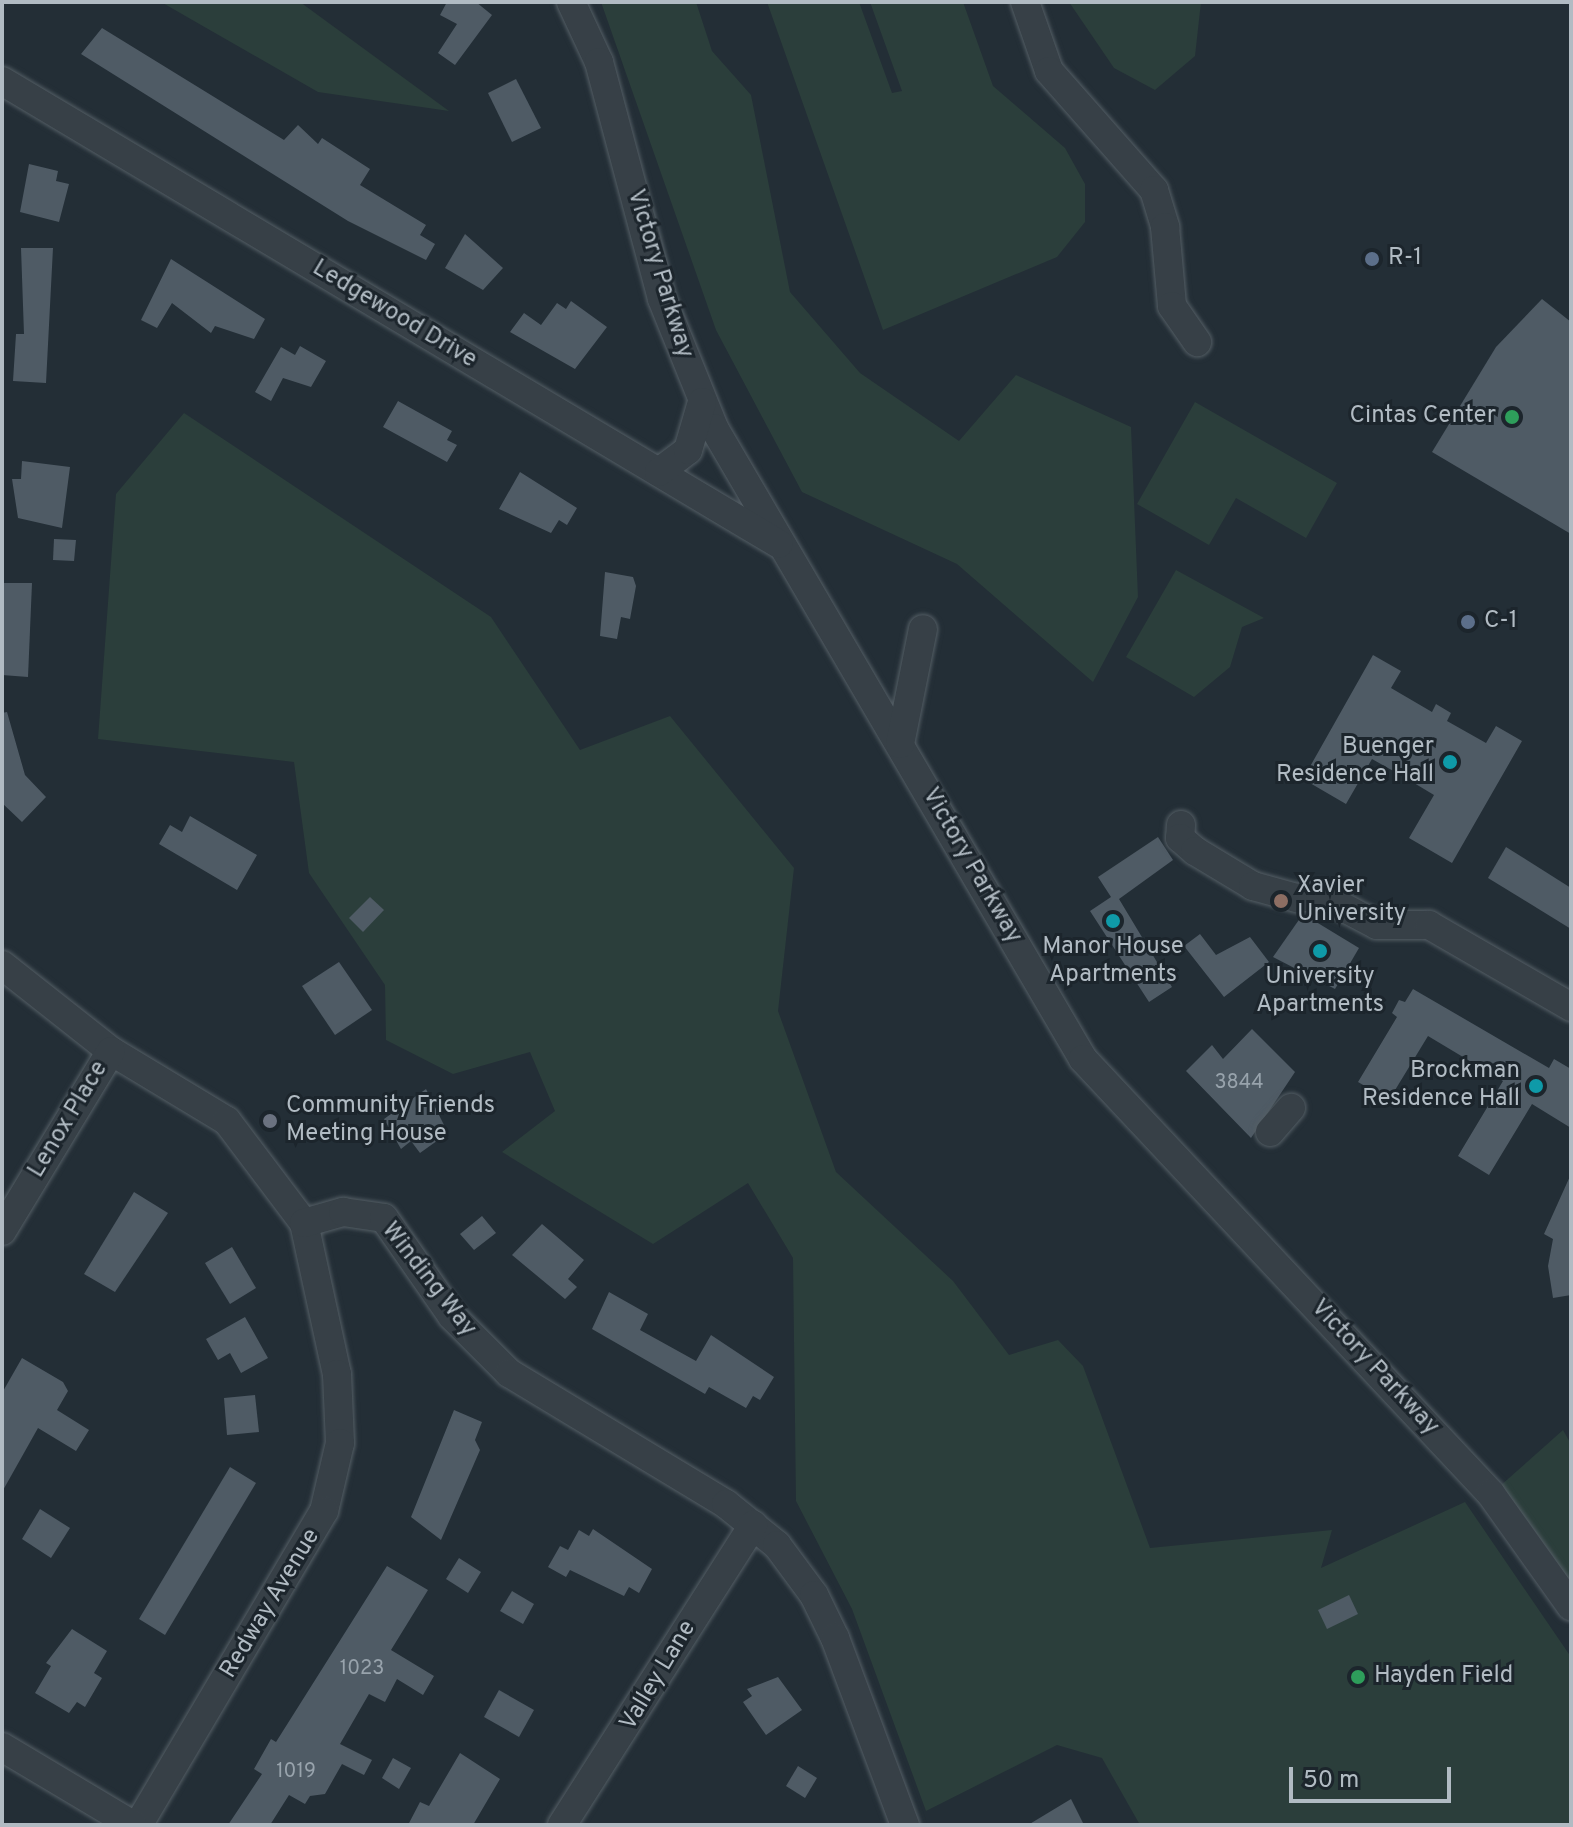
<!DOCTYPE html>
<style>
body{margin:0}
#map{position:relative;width:1573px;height:1827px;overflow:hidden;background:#232e36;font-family:Overpass,sans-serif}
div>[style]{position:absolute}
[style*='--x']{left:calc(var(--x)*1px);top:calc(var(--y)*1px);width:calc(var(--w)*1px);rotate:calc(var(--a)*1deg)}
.green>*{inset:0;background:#2b3e3b}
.building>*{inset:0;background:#4f5b65}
.roads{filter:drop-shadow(0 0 2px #545e65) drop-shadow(0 0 2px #545e65)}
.minor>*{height:28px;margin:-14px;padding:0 14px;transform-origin:14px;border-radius:14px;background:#374047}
.dots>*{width:22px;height:22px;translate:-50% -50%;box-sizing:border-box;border:4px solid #1c252c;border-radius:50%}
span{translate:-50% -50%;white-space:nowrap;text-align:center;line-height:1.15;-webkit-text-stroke:6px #1c252c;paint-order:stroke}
.number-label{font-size:20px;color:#98a3ac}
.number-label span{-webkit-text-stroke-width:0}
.poi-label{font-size:24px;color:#b1bbc3}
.left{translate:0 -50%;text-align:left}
.right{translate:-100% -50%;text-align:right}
.street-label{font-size:24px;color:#b1bbc3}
.frame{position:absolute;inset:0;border:4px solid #b1bbc3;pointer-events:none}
.scale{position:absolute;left:1289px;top:1767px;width:162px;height:36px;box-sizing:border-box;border:4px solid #b1bbc3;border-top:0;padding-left:10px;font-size:24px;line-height:28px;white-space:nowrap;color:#b1bbc3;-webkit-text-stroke:6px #1c252c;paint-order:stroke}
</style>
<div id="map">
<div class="green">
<div style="clip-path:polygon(161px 2px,300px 2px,449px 111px,318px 92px)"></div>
<div style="clip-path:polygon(601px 2px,696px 2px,712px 51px,751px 95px,790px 292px,860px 373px,959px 441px,1016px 375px,1131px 427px,1138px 597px,1093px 682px,957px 564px,802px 492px,716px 330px)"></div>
<div style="clip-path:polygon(767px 2px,859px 2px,892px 93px,902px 91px,870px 2px,963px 2px,993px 86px,1065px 148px,1085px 184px,1085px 222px,1057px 257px,883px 330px)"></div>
<div style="clip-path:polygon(1069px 2px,1201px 2px,1195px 56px,1155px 90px,1114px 68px)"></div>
<div style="clip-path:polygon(1195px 402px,1337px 483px,1306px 538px,1236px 498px,1209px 545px,1137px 504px)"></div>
<div style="clip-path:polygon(184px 413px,491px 617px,580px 750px,670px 716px,794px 868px,778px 1011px,836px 1172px,953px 1281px,1009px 1355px,1058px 1340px,1083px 1366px,1150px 1548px,1332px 1530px,1321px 1568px,1465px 1502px,1571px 1657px,1571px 1825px,1140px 1825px,1102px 1758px,1057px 1745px,926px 1811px,852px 1609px,796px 1501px,793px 1258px,748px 1183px,653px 1244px,502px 1152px,555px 1111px,530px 1052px,453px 1074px,386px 1040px,385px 985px,309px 873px,294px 762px,98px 739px,116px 494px)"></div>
<div style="clip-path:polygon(1176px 570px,1264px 618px,1242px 627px,1230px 667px,1194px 697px,1126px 657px)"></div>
<div style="clip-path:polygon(1563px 1430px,1571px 1444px,1571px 1621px,1491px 1494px)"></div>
</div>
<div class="building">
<div style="clip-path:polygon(447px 2px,476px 2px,492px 15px,455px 65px,438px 53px,457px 24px,440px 15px)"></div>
<div style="clip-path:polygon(102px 28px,284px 140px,298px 125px,318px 144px,322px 138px,370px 169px,360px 185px,426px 225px,420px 235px,435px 244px,426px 260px,348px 221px,81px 54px)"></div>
<div style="clip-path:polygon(516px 79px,541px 128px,512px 142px,488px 93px)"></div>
<div style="clip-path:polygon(29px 164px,58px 171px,56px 181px,69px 184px,59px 222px,20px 212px)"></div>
<div style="clip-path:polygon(465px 234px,503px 268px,483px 290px,445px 268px)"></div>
<div style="clip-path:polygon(21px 248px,53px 248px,46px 383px,13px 381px,16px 334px,24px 334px)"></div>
<div style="clip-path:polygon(171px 259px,265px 319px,254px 339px,215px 326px,211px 333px,172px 303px,157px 328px,141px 320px)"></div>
<div style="clip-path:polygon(1542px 299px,1571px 322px,1571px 534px,1432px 452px,1496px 347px)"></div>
<div style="clip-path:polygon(571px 301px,607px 327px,575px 369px,510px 332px,524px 313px,541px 325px,557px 303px,566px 309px)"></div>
<div style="clip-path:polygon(300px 346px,326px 361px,311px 387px,283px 378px,271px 401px,255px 392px,281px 347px,295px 355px)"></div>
<div style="clip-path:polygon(398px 401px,452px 431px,447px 440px,457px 445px,447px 462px,383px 427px)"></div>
<div style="clip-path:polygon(22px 461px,70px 467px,62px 528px,18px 518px,12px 479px,21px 479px)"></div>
<div style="clip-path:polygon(520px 472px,577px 508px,567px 525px,559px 520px,551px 533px,499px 509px)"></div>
<div style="clip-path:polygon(54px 539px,76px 540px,74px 561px,53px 560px)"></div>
<div style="clip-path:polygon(605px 572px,633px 577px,636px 586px,630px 619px,621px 617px,617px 639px,600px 636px)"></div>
<div style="clip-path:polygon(2px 583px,32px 583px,28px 677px,2px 675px)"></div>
<div style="clip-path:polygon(1373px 655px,1401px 671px,1391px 688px,1432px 712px,1436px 704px,1451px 713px,1447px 721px,1486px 743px,1496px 726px,1522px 741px,1452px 863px,1409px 838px,1434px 795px,1404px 777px,1372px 759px,1346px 804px,1303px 779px)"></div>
<div style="clip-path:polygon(7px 712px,25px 775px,46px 797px,22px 822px,2px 803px,2px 713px)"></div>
<div style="clip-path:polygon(190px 816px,257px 855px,237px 890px,159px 844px,170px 825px,182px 832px)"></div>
<div style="clip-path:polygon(1158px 837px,1173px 860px,1119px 899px,1172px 987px,1149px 1002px,1090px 911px,1111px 897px,1098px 877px)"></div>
<div style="clip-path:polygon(1506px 847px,1571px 888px,1571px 929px,1488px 878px)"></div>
<div style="clip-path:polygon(370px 897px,384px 910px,363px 932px,349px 918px)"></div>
<div style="clip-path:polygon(1303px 914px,1359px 948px,1335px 989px,1273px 957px)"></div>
<div style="clip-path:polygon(1200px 934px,1216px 955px,1250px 937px,1269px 962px,1224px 997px,1184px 946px)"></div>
<div style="clip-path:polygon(339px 962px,372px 1010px,335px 1035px,302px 986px)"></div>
<div style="clip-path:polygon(1413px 989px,1549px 1068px,1554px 1059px,1571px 1069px,1571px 1128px,1532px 1104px,1489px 1175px,1458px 1156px,1503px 1081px,1428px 1036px,1389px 1100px,1358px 1082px,1397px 1017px,1392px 1013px,1399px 1000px,1405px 1002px)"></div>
<div style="clip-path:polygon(1252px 1029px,1295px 1072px,1251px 1138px,1186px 1071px,1212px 1045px,1223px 1059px)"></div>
<div style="clip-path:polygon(426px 1089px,448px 1133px,420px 1153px,411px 1141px,401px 1149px,384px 1119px)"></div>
<div style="clip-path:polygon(1571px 1174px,1571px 1295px,1553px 1298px,1548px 1266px,1553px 1239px,1544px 1234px)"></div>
<div style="clip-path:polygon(134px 1192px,168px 1213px,115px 1292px,84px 1274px)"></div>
<div style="clip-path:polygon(482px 1216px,496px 1233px,474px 1250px,460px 1234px)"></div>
<div style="clip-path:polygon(542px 1224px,584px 1260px,568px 1279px,577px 1287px,565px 1299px,512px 1255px)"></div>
<div style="clip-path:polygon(232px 1247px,256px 1288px,230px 1304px,205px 1263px)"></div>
<div style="clip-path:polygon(609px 1292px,648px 1314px,640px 1330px,696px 1361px,711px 1335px,774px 1377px,760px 1400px,753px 1396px,746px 1408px,709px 1387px,705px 1394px,592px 1329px)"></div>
<div style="clip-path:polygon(245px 1317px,268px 1358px,241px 1373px,230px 1353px,218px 1360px,206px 1339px)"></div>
<div style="clip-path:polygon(22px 1358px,63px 1382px,68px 1391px,57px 1410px,89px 1430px,76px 1451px,38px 1428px,2px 1492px,2px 1393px)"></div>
<div style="clip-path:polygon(255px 1395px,259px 1432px,227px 1435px,224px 1398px)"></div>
<div style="clip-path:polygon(454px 1410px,482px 1422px,475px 1440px,480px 1450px,441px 1540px,411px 1517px)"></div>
<div style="clip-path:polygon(230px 1467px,256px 1483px,165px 1635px,139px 1619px)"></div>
<div style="clip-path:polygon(40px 1509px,70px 1528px,51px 1558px,22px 1539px)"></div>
<div style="clip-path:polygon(593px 1529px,652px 1569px,639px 1593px,629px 1587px,624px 1596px,570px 1570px,566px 1577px,548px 1567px,560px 1546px,568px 1550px,579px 1530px,589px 1536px)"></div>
<div style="clip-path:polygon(459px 1558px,481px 1572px,468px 1593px,446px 1579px)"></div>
<div style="clip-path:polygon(387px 1566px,428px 1590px,391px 1650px,434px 1676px,423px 1695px,397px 1679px,385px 1702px,369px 1694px,340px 1744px,372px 1760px,364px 1775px,342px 1764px,325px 1794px,310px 1796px,305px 1804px,289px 1795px,270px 1825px,228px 1825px,262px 1774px,254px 1769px,271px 1739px,276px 1742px)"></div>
<div style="clip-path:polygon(512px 1591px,534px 1604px,523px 1624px,500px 1611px)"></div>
<div style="clip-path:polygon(1349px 1595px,1358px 1614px,1327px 1629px,1318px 1610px)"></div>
<div style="clip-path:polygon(72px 1629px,107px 1651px,94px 1673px,102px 1678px,85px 1707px,77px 1702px,69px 1713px,35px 1693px,51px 1666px,46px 1663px)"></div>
<div style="clip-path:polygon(778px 1677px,802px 1710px,766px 1735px,743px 1702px,752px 1696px,747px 1689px)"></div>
<div style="clip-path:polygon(499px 1690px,534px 1710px,519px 1737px,484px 1717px)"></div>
<div style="clip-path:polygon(460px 1753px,500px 1779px,473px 1825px,408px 1825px,420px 1802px,429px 1806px)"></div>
<div style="clip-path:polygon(393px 1758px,411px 1768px,399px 1789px,382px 1778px)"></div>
<div style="clip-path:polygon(798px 1766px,817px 1778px,805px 1798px,786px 1786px)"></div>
<div style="clip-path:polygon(1071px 1799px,1084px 1825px,1028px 1825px)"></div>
</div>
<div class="roads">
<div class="minor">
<div style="--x:571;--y:2;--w:66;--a:65"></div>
<div style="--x:599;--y:62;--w:245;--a:75.1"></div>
<div style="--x:662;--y:299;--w:139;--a:68"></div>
<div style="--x:714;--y:428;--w:731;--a:59.68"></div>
<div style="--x:1083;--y:1059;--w:596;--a:46.83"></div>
<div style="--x:1491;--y:1494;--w:138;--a:54.5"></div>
<div style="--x:1025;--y:2;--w:73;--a:70.8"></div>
<div style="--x:1049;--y:71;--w:159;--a:48.6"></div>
<div style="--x:1154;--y:190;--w:39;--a:73"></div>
<div style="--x:1165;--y:227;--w:79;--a:84.9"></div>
<div style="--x:1172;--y:306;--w:44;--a:55.2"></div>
<div style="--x:2;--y:81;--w:904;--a:30.79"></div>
<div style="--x:659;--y:472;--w:36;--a:-37"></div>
<div style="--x:688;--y:450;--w:50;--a:-73.7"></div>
<div style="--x:900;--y:744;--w:117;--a:-78.7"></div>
<div style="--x:1181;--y:825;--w:13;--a:94"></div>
<div style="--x:1180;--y:838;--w:20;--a:41"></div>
<div style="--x:1195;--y:851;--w:68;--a:31.1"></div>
<div style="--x:1253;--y:886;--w:46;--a:15.3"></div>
<div style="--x:1297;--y:898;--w:23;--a:-7"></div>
<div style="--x:1320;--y:895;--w:64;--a:27.8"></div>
<div style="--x:1377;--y:925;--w:52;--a:0"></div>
<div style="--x:1429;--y:925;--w:164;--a:30"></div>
<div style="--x:2;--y:965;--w:139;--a:38.3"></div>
<div style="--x:111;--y:1051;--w:135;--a:31.1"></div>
<div style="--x:227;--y:1121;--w:128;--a:53"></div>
<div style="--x:304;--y:1223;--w:155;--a:77.7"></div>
<div style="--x:337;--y:1374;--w:69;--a:87.5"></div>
<div style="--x:340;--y:1443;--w:70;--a:103.2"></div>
<div style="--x:324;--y:1511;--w:365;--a:120.6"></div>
<div style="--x:1270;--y:1132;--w:32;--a:-49"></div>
<div style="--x:304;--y:1223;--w:41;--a:-15.8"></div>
<div style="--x:343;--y:1212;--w:41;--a:8.3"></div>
<div style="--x:384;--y:1218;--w:119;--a:55.2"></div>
<div style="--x:452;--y:1316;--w:81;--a:45"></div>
<div style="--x:509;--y:1373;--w:253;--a:31.1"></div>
<div style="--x:726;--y:1504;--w:65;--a:38.8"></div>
<div style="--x:777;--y:1545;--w:62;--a:53.5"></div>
<div style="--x:814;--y:1595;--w:48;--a:64"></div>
<div style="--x:835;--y:1638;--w:200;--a:69.5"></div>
<div style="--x:2;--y:1231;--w:210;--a:-58.8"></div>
<div style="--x:2;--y:1747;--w:152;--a:30.8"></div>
<div style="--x:562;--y:1825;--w:356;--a:-57.5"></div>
</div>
</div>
<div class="dots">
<div style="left:1372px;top:259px;background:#5c6f8a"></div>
<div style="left:1512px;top:417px;background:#2e9e5b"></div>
<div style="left:1468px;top:622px;background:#5c6f8a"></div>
<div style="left:1450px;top:762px;background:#0f9aa8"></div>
<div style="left:1281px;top:901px;background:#8d6e63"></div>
<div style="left:1113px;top:921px;background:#0f9aa8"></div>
<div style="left:1320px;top:951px;background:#0f9aa8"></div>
<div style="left:1536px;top:1086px;background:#0f9aa8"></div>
<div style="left:270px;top:1121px;background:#6b7280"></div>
<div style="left:1358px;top:1677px;background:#2e9e5b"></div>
</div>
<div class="number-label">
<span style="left:1239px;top:1083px">3844</span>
<span style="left:362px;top:1669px">1023</span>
<span style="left:296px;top:1772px">1019</span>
</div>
<div class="poi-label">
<span class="left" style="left:1388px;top:259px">R-1</span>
<span class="right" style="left:1496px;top:417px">Cintas Center</span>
<span class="left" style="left:1484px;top:622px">C-1</span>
<span class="right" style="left:1434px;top:762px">Buenger<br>Residence Hall</span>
<span class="left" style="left:1297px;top:901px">Xavier<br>University</span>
<span style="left:1113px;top:962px">Manor House<br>Apartments</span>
<span style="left:1320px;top:992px">University<br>Apartments</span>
<span class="right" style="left:1520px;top:1086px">Brockman<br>Residence Hall</span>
<span class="left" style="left:286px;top:1121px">Community Friends<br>Meeting House</span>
<span class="left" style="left:1374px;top:1677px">Hayden Field</span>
</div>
<div class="street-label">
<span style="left:659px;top:274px;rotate:73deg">Victory Parkway</span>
<span style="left:394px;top:315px;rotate:31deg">Ledgewood Drive</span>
<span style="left:971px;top:866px;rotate:60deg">Victory Parkway</span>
<span style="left:69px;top:1120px;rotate:-59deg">Lenox Place</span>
<span style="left:428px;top:1280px;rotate:52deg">Winding Way</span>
<span style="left:1374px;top:1368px;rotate:47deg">Victory Parkway</span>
<span style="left:271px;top:1604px;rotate:-59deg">Redway Avenue</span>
<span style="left:659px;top:1676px;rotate:-59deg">Valley Lane</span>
</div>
<div class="frame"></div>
<div class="scale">50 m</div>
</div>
